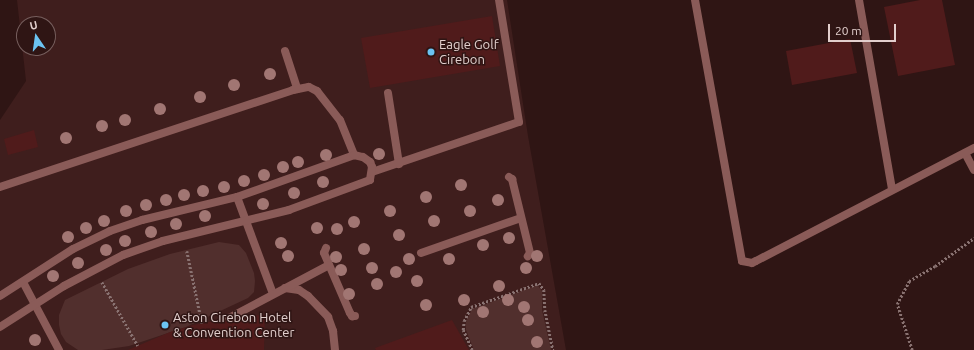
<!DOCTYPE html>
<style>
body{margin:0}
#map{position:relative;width:974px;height:350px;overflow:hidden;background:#2f1514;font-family:Ubuntu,sans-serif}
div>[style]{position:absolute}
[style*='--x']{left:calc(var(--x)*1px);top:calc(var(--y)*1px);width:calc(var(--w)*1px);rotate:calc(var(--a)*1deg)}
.built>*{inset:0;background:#3f1e1d}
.green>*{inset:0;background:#512f2d}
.building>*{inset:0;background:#501b1b}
.path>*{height:2.5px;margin-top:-1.25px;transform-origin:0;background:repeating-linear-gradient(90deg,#897271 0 2px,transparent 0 4px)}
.lane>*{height:8px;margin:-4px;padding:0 4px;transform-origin:4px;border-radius:4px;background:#8a5b58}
.street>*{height:8px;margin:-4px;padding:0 4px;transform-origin:4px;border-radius:4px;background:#8a5b58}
.trees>*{width:12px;height:12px;margin:-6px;border-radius:50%;background:#a17673}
.dots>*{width:11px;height:11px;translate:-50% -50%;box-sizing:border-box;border:2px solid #2f1514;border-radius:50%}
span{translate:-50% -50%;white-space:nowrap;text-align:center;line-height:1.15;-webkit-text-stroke:3px #2f1514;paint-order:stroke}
.poi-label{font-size:13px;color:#e2cfcd}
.left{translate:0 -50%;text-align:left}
.north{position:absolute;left:16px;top:16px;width:40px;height:40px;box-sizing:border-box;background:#2f1514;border:1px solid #775f5e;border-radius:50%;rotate:347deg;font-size:11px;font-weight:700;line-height:16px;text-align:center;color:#e2cfcd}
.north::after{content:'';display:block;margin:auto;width:14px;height:18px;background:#6bc3f2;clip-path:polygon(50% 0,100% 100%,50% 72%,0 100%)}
.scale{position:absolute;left:828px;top:24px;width:68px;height:18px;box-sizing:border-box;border:2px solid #e2cfcd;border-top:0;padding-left:5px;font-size:12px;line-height:14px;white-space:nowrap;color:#e2cfcd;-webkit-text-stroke:3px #2f1514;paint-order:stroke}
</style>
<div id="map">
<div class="built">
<div style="clip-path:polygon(evenodd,17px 0,507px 0,528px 136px,566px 350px,0 350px,0 120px,26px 81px,17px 0,24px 24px,48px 24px,48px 48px,24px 48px,24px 24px)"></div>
</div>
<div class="green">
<div style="clip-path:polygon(219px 242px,239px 245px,246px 253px,254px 273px,255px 281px,254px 292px,248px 298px,186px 327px,129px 346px,102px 350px,78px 350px,66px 342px,61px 334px,59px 325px,59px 315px,65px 300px,128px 269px,170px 254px)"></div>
<div style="clip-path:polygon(535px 286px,538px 286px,542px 291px,542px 310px,551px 350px,474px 350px,466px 330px,466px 322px,472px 309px)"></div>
</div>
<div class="building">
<div style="clip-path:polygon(920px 0,942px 0,955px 65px,898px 76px,884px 7px)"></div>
<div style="clip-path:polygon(492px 16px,500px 66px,370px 88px,361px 38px)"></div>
<div style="clip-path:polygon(850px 39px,857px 73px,792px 85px,786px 51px)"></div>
<div style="clip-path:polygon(34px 130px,38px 147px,8px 155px,4px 139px)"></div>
<div style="clip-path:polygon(265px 315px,264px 350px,128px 350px,170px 332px,193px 325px,224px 319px,226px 322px,229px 323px,245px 316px)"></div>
<div style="clip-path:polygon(452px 320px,469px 350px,376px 350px,375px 348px)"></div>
</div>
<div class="path">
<div style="--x:187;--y:251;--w:74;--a:78.2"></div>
<div style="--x:102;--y:282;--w:73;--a:60.6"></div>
<div style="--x:472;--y:350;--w:22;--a:-114"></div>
<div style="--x:463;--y:330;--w:9;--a:-84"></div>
<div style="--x:464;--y:321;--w:16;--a:-63"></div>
<div style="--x:471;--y:307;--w:72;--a:-19.4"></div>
<div style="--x:539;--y:283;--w:9;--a:54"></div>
<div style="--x:544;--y:290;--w:20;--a:87"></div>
<div style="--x:545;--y:310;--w:41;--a:78.7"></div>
<div style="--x:912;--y:350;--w:48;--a:-108.1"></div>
<div style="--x:897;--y:304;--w:26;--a:-62"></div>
<div style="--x:909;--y:281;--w:30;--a:-30"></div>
<div style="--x:935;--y:266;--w:48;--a:-35.7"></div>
</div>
<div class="lane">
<div style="--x:285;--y:51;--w:40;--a:72"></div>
<div style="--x:388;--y:93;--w:72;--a:81.2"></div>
<div style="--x:965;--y:153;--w:19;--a:62"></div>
<div style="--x:372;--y:172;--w:155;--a:-18.8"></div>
<div style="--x:519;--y:122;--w:124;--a:-99.3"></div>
<div style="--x:509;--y:177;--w:4;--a:34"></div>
<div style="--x:512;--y:179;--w:76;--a:76.3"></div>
<div style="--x:530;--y:253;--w:4;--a:124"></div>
<div style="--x:0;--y:187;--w:309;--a:-18.3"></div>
<div style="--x:293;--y:90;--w:16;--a:-11"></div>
<div style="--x:309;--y:87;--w:9;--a:27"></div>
<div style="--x:317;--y:91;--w:37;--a:52"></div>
<div style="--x:340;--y:120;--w:38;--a:68"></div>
<div style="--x:237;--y:197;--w:103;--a:69.6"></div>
<div style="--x:326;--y:248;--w:5;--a:112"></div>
<div style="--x:324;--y:253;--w:65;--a:66.6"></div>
<div style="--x:350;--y:313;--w:4;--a:56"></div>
<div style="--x:352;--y:316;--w:3;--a:0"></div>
<div style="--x:421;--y:253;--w:106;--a:-19.3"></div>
<div style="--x:23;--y:282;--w:77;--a:62.1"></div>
<div style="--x:285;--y:288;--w:14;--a:8"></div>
<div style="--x:299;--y:290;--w:11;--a:34"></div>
<div style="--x:308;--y:296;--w:29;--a:46"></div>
<div style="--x:328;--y:317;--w:15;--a:70"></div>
<div style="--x:333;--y:331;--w:19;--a:84"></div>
<div style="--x:0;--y:296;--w:87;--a:-32.8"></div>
<div style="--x:73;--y:249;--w:41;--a:-25.9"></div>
<div style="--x:110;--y:231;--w:34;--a:-19"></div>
<div style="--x:142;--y:220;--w:98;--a:-13.6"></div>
<div style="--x:237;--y:197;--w:124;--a:-19.7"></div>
<div style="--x:354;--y:155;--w:9;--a:13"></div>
<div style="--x:363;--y:157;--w:9;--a:36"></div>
<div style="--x:370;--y:162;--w:5;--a:68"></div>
<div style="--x:372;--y:167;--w:13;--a:99"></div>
<div style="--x:370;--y:180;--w:86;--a:159.7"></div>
<div style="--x:289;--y:210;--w:130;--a:166.2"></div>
<div style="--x:163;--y:241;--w:42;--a:160.7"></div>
<div style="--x:123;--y:255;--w:67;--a:152.3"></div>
<div style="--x:64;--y:286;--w:76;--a:147.4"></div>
<div style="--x:229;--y:318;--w:113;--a:-27.9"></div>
</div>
<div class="street">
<div style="--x:695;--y:0;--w:265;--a:79.8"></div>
<div style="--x:742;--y:261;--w:10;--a:11"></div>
<div style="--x:752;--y:263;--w:4;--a:-27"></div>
<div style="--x:756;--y:261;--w:246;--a:-27.4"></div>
<div style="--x:859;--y:0;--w:192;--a:80.1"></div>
</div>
<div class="trees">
<div style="left:270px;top:74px"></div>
<div style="left:234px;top:85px"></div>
<div style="left:200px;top:97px"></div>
<div style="left:160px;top:109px"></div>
<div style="left:125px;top:120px"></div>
<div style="left:102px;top:126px"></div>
<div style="left:66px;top:138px"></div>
<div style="left:379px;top:154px"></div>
<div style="left:326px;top:155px"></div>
<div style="left:298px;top:162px"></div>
<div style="left:283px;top:167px"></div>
<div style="left:264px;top:175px"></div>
<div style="left:244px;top:181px"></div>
<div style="left:323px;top:182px"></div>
<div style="left:461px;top:185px"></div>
<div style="left:224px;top:187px"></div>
<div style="left:203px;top:191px"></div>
<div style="left:294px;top:193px"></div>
<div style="left:184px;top:195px"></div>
<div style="left:426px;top:197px"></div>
<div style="left:166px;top:200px"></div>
<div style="left:498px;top:200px"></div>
<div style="left:263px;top:204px"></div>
<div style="left:146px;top:205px"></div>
<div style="left:126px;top:211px"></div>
<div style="left:390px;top:211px"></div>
<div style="left:470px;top:211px"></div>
<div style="left:205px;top:216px"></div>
<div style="left:104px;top:221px"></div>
<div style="left:434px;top:221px"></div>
<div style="left:354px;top:222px"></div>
<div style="left:176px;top:224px"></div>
<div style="left:86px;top:228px"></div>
<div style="left:317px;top:228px"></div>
<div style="left:337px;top:229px"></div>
<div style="left:151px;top:232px"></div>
<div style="left:399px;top:235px"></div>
<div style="left:68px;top:237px"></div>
<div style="left:509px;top:238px"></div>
<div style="left:125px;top:241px"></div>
<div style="left:281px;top:243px"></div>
<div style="left:483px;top:245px"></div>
<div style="left:364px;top:249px"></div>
<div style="left:106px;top:250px"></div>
<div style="left:288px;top:256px"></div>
<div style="left:537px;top:256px"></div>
<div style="left:336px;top:257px"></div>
<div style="left:409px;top:259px"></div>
<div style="left:449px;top:259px"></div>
<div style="left:78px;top:263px"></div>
<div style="left:372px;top:268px"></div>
<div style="left:526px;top:268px"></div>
<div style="left:341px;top:270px"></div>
<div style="left:396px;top:272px"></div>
<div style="left:53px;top:276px"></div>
<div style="left:417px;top:281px"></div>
<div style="left:377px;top:284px"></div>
<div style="left:499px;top:286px"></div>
<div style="left:349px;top:294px"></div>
<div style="left:464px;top:300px"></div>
<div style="left:508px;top:300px"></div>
<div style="left:426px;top:305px"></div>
<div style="left:524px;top:307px"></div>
<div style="left:483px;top:312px"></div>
<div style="left:528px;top:320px"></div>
<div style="left:35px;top:340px"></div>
<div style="left:537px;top:342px"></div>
</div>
<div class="dots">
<div style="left:431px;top:52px;background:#6bc3f2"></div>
<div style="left:165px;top:325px;background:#6bc3f2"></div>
</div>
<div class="poi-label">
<span class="left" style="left:439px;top:52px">Eagle Golf<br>Cirebon</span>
<span class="left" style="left:173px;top:325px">Aston Cirebon Hotel<br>&amp; Convention Center</span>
</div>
<div class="north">U</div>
<div class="scale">20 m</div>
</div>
